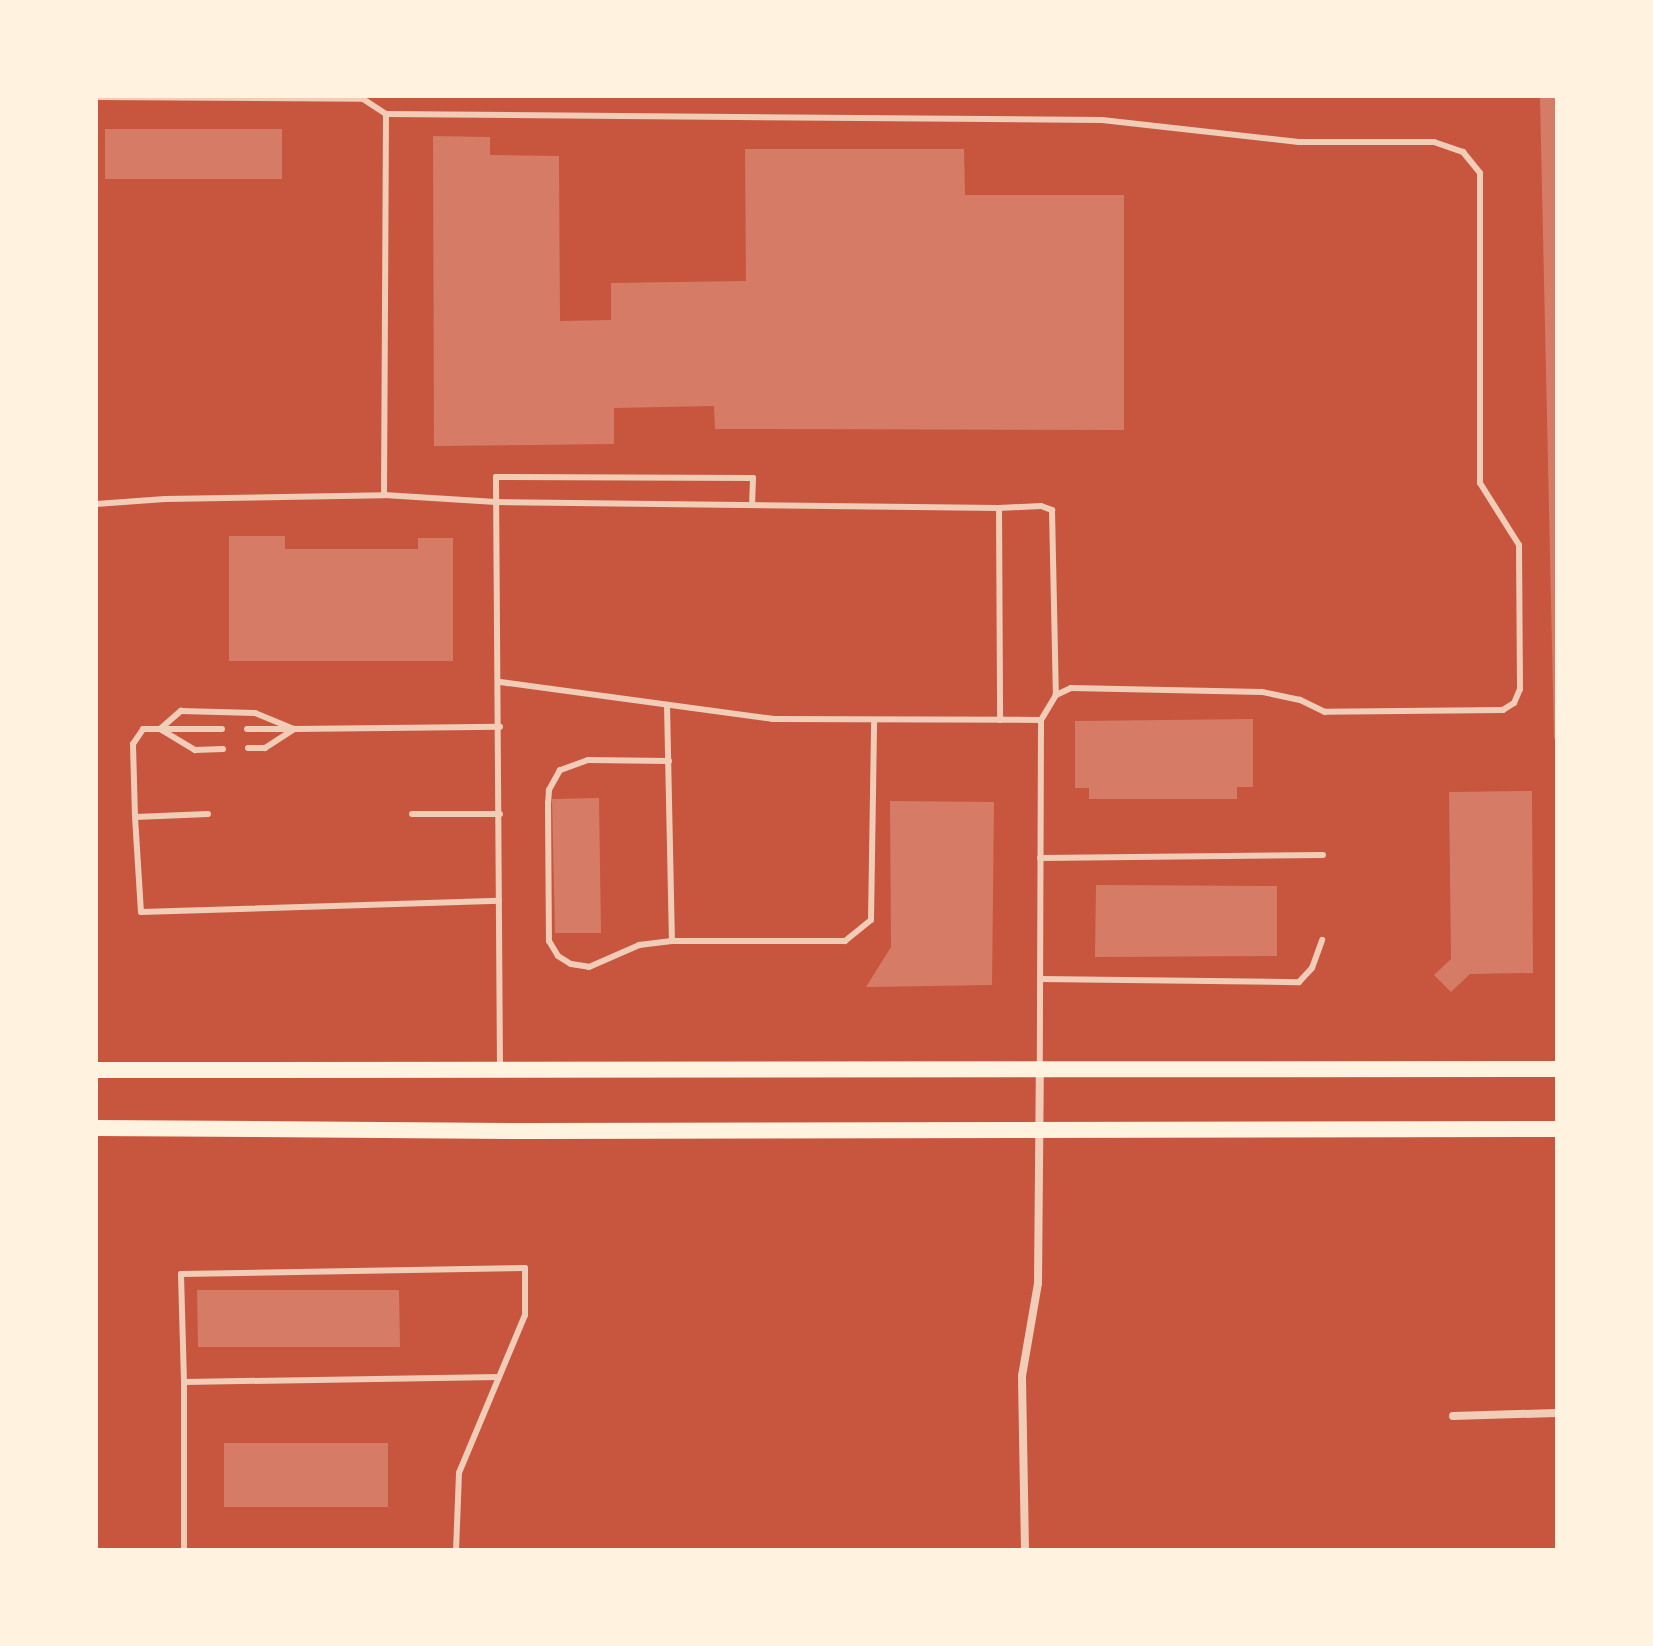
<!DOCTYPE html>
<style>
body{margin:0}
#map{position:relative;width:1653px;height:1646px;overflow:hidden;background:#c8553d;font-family:Barlow,sans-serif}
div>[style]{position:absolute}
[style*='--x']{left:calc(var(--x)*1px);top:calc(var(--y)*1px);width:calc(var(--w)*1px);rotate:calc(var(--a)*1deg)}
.building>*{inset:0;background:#d67c66}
.service>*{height:6px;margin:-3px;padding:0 3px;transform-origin:3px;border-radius:3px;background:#f1ccb7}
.minor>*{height:8px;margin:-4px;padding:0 4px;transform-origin:4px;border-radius:4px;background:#f1ccb7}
.secondary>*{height:16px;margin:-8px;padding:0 8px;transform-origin:8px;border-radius:8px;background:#fff3e0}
span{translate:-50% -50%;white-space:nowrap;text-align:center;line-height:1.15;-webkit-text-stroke:8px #fff3e0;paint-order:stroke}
.frame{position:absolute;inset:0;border:98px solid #fff3e0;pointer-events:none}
</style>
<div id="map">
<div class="building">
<div style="clip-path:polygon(1557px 96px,1557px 739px,1554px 739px,1540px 97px)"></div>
<div style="clip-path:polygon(105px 129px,282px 129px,282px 179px,105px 179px)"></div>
<div style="clip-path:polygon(433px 136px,490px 137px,490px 155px,559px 156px,560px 321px,611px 320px,611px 283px,746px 281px,745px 149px,964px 149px,965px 195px,1124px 195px,1124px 430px,715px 429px,714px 406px,614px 408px,614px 444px,434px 446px)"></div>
<div style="clip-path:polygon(229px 536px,285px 536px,285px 549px,418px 549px,418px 538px,453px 538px,453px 661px,229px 661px)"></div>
<div style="clip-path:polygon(1253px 719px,1253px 787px,1237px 787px,1237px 799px,1089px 799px,1089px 788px,1075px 788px,1075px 721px)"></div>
<div style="clip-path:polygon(1532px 791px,1533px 973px,1470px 974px,1451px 992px,1434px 975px,1451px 959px,1449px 792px)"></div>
<div style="clip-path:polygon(599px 798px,601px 933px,555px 933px,552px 799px)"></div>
<div style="clip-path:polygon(890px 801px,994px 802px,992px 985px,866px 987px,891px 947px)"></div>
<div style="clip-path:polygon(1096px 885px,1277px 886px,1277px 956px,1095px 957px)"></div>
<div style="clip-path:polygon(197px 1290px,399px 1290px,400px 1347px,198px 1347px)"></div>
<div style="clip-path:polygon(224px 1443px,388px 1443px,388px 1507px,224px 1507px)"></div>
</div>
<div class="service">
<div style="--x:96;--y:97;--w:267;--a:0.4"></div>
<div style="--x:363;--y:99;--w:27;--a:33"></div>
<div style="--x:386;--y:114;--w:716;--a:0.48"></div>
<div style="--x:1102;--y:120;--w:198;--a:6.4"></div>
<div style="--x:1299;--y:142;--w:135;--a:0"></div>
<div style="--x:1434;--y:142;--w:31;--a:19"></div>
<div style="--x:1463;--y:152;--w:27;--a:51"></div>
<div style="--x:1480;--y:173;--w:310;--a:90"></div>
<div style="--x:1480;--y:483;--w:73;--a:57.8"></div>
<div style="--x:1519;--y:545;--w:144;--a:89.6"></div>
<div style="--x:1520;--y:689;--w:15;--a:113"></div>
<div style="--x:1514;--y:703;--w:13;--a:148"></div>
<div style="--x:1503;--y:710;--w:178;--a:179.4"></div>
<div style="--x:1325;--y:712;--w:28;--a:-154"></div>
<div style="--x:1300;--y:700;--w:39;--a:-168"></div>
<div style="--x:1262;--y:692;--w:191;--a:-178.8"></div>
<div style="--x:1071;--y:688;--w:17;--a:155"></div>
<div style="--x:1056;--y:695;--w:29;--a:121"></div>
<div style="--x:384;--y:495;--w:381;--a:-89.7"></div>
<div style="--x:96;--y:504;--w:69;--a:-4.1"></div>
<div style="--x:165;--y:499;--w:219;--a:-1"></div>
<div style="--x:384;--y:495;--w:112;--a:3.6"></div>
<div style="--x:496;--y:502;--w:503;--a:0.68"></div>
<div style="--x:999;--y:508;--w:212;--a:89.7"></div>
<div style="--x:999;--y:508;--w:42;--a:-2.7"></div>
<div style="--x:1041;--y:506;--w:12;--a:20"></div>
<div style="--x:1052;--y:510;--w:185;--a:88.8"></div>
<div style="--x:500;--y:682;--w:275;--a:7.7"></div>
<div style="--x:772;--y:719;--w:269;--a:0.2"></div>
<div style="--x:1041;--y:720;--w:349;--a:90.2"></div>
<div style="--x:667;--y:705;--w:236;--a:88.8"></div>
<div style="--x:672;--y:941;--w:173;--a:0"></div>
<div style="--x:845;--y:941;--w:33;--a:-39"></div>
<div style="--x:871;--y:920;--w:200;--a:-89.1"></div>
<div style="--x:160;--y:729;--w:41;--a:31"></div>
<div style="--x:195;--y:750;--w:28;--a:-2"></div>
<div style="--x:163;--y:729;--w:59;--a:0"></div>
<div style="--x:247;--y:729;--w:43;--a:0"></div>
<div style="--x:248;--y:748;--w:17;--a:0"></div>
<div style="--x:265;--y:748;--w:35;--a:-33"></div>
<div style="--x:669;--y:761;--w:81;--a:-179.3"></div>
<div style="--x:588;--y:760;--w:30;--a:160"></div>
<div style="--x:560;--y:770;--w:23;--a:119"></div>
<div style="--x:549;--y:790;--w:13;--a:94"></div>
<div style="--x:548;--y:803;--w:138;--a:89.6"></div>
<div style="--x:549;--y:941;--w:17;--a:59"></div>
<div style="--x:558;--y:956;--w:15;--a:32"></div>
<div style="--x:571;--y:964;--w:18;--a:9"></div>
<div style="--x:589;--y:967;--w:55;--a:-23.7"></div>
<div style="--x:639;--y:945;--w:33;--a:-7"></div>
<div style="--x:208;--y:814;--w:73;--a:177.6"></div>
<div style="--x:135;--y:817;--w:73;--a:-91.6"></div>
<div style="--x:133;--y:744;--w:18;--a:-56"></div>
<div style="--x:143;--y:729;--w:17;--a:0"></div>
<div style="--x:160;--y:729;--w:28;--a:-41"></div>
<div style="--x:181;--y:711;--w:74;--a:1.5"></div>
<div style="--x:255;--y:713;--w:42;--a:22.3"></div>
<div style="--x:294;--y:729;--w:206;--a:-0.6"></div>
<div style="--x:412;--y:814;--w:88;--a:0"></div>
<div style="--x:135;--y:817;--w:95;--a:86.4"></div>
<div style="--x:141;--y:912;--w:358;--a:-1.8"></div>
<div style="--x:1040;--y:858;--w:283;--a:-0.6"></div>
<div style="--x:1040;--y:979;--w:259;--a:0.7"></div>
<div style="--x:1299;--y:982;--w:19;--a:-47"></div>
<div style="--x:1312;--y:968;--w:30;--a:-70"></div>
<div style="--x:500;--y:1070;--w:593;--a:-90.39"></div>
<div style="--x:496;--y:477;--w:257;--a:0.2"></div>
<div style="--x:753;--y:478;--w:26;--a:92"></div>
<div style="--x:184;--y:1382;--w:108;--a:-91.6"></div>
<div style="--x:181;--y:1274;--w:344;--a:-1"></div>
<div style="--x:525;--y:1268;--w:47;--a:90"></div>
<div style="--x:525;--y:1315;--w:171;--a:112.7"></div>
<div style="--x:459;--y:1473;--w:77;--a:92.2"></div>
<div style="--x:184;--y:1550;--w:168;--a:-90"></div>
<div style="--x:184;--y:1382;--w:315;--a:-0.9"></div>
</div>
<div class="minor">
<div style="--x:1453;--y:1416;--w:104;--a:-1.7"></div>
<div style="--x:1025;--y:1550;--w:174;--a:-91"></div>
<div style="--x:1022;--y:1376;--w:94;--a:-80.2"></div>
<div style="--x:1038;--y:1283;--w:213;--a:-89.5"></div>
</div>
<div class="secondary">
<div style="--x:96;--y:1070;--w:1461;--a:-0.04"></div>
<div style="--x:96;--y:1128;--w:433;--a:0.4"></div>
<div style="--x:529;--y:1131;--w:1028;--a:-0.11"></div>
</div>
<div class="frame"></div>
</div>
